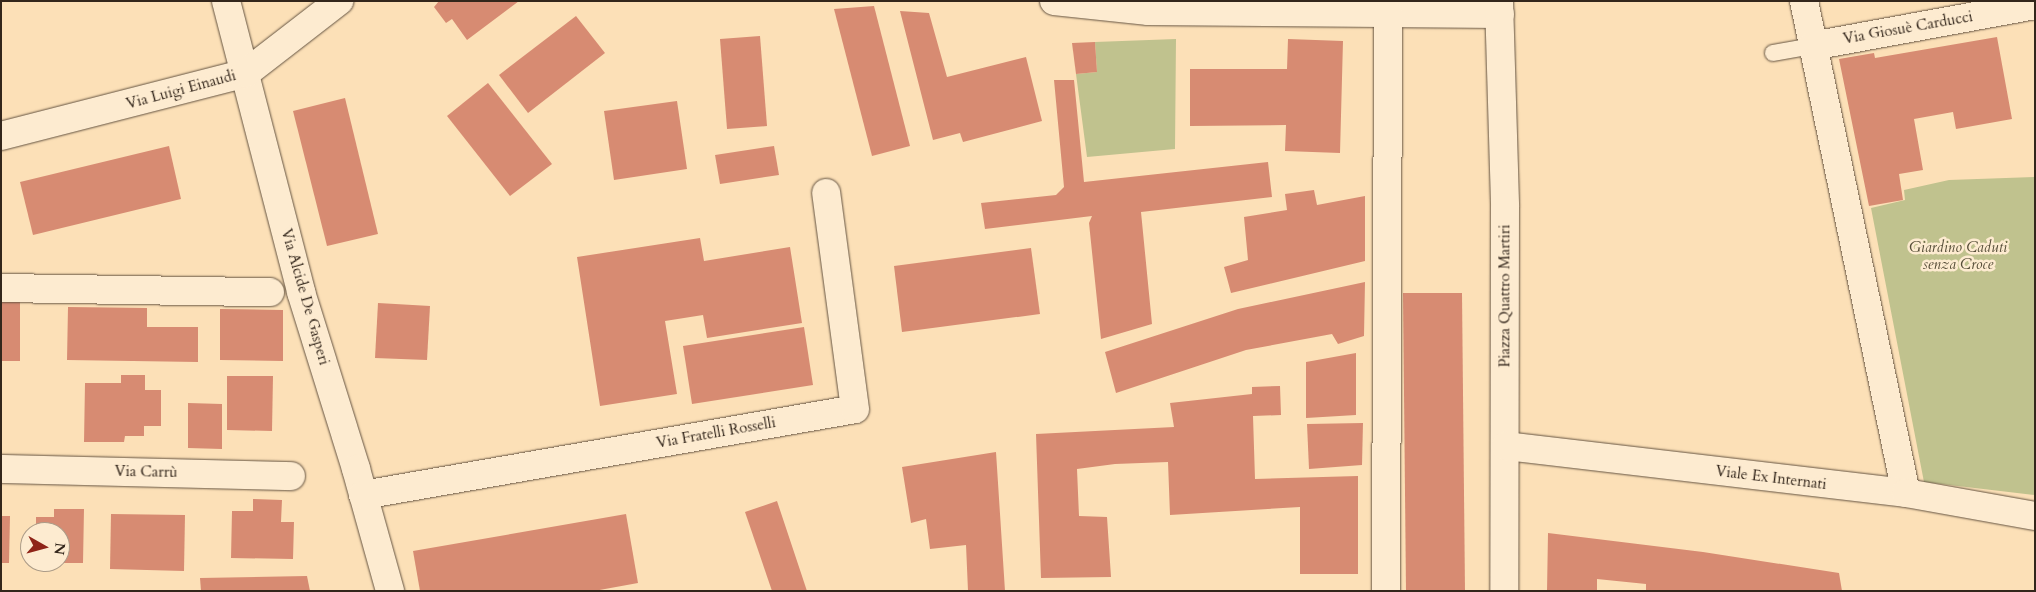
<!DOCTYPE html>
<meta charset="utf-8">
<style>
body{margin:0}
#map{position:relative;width:2036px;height:592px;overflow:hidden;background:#fce0b7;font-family:Cardo,serif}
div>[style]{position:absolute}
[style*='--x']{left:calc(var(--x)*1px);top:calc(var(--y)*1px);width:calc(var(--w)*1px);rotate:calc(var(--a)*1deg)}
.green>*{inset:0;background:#c0c28e}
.building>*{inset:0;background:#d78b72}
.roads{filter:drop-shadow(0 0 1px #655442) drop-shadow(0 0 1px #655442)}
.lane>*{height:16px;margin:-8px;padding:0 8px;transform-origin:8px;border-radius:8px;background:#fdebd0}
.street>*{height:28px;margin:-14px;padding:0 14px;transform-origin:14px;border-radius:14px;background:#fdebd0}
span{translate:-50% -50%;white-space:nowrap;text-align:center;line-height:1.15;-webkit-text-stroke:5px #fdebd0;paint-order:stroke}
.street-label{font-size:15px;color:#33261b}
.park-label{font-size:15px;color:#564d38;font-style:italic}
.frame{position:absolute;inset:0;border:2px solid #33261b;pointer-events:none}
.north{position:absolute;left:20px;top:522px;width:50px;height:50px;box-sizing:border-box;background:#fdebd0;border:1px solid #ac9c88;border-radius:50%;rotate:97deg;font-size:14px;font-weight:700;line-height:20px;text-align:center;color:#33261b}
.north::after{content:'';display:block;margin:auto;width:18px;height:22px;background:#8f2418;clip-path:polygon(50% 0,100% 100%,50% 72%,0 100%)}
</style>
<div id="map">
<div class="green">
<div style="clip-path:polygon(1176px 39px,1175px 149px,1087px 157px,1076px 74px,1097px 72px,1095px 42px)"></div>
<div style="clip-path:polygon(2035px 177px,2035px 495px,1924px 482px,1871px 208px,1905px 200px,1904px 190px,1949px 180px)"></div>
</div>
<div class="building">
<div style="clip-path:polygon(439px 1px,519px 1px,467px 40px,452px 19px,446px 23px,434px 7px)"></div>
<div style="clip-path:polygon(874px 6px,910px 146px,872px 156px,834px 9px)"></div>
<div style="clip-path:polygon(900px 11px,929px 13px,947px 77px,1026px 57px,1042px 121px,963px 142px,960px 133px,933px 140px)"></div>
<div style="clip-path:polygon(576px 16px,605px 53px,528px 113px,499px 75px)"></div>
<div style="clip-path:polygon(760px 36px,767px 126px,727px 129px,720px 39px)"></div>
<div style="clip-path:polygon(1997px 37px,2012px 119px,1956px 129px,1953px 112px,1914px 119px,1923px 170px,1899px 174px,1903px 200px,1869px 206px,1839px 59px,1874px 53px,1875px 58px)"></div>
<div style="clip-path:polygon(1288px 39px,1343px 41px,1340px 153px,1285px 151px,1286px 125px,1190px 126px,1190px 69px,1287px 69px)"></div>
<div style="clip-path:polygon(1095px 42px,1097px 72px,1076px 74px,1072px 43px)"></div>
<div style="clip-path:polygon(1054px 80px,1074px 80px,1084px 182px,1268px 162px,1272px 197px,1141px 212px,1152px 324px,1101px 339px,1089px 223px,1092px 216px,985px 229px,981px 203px,1056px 195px,1064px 187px)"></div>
<div style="clip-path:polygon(488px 83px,552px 164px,510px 196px,447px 116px)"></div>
<div style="clip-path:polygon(345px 98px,378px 234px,327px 246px,293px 111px)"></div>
<div style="clip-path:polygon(677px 101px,687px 169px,614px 180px,604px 111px)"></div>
<div style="clip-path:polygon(169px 146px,181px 199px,33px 235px,20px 182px)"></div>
<div style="clip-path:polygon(774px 146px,779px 175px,720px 184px,715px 155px)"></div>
<div style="clip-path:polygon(1314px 190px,1317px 205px,1365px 196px,1365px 261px,1231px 293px,1224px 267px,1248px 260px,1244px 217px,1287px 210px,1285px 194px)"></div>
<div style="clip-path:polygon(700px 238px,704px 261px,790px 247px,802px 323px,707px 338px,703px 315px,665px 321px,677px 394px,600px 406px,577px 257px)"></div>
<div style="clip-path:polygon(1031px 248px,1040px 314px,902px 332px,894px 266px)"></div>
<div style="clip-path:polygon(1365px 282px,1364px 336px,1338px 344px,1332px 334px,1246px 350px,1116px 393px,1105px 352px,1238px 309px)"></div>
<div style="clip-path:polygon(1403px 293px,1462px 293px,1465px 591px,1406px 591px)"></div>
<div style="clip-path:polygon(1px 300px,20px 300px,20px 361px,1px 361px)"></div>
<div style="clip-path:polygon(378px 303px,430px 306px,427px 360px,375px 358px)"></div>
<div style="clip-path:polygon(68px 307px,147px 308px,147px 327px,198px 327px,198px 362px,67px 360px)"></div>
<div style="clip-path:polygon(220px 309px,283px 310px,283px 361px,220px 360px)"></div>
<div style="clip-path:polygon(804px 327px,813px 385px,692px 404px,683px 346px)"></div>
<div style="clip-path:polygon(1356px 353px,1356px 415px,1306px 418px,1306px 362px)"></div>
<div style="clip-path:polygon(121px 375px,145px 375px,145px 390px,161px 390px,161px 426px,144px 426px,144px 436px,125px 436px,124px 442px,84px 442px,85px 383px,121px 383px)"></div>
<div style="clip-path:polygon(227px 376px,273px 376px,272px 431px,227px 430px)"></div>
<div style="clip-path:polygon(1280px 386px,1281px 415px,1253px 416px,1255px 479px,1358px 476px,1358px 574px,1300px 574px,1300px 507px,1170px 515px,1168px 462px,1115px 464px,1077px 469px,1079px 516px,1107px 517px,1111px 577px,1041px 578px,1036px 434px,1174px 427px,1170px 403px,1252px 394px,1252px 387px)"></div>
<div style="clip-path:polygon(188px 403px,222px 404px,222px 449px,188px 448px)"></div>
<div style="clip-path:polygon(1363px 423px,1362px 465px,1309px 469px,1307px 424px)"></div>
<div style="clip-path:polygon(996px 452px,1005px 591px,968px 591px,966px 545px,930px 549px,926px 519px,911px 523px,902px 467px)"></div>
<div style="clip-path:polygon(253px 499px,282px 500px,281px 522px,294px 522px,293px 559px,231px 558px,232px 511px,253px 511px)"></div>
<div style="clip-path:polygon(777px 501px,807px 591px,772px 591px,745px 512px)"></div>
<div style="clip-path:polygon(54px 509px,84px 509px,83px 563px,60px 563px,60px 532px,36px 532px,36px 517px,54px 517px)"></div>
<div style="clip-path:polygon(111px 514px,185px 515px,184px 571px,110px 569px)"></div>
<div style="clip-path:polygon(626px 514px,638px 583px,594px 591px,420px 591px,413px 551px)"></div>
<div style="clip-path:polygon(1px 516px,10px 516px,9px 563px,1px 563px)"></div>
<div style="clip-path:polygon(1548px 533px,1703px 552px,1839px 573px,1842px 591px,1646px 591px,1646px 584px,1597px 579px,1597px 591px,1547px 591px)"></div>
<div style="clip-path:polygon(307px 576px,310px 591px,201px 591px,200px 578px)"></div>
</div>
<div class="roads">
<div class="lane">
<div style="--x:1773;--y:53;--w:40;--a:-10"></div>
</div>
<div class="street">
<div style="--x:226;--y:1;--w:301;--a:75.5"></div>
<div style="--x:301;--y:292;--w:185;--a:72.7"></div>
<div style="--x:356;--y:469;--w:127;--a:74.4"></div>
<div style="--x:1054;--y:1;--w:95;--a:6.1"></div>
<div style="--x:1148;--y:11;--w:352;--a:0.5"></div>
<div style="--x:1499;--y:1;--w:206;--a:88.3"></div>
<div style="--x:1505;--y:207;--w:384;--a:90.1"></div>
<div style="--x:1804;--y:1;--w:502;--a:78.29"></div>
<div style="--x:1812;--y:46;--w:227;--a:-10.4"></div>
<div style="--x:1;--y:136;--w:253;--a:-14.4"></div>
<div style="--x:246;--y:73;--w:118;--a:-37.7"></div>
<div style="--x:1;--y:288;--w:269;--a:0.9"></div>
<div style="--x:1506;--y:446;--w:403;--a:6.7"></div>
<div style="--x:1906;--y:493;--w:131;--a:10.1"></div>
<div style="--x:1;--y:469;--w:290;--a:1.4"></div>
<div style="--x:363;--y:495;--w:499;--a:-9.9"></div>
<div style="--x:855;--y:409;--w:218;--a:-97.6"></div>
<div style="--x:1386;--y:591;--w:577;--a:-89.8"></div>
</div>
</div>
<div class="street-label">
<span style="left:1908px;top:28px;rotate:-10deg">Via Giosuè Carducci</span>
<span style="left:181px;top:90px;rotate:-15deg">Via Luigi Einaudi</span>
<span style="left:1505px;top:296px;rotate:-90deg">Piazza Quattro Martiri</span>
<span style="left:305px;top:297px;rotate:74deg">Via Alcide De Gasperi</span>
<span style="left:716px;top:433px;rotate:-10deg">Via Fratelli Rosselli</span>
<span style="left:146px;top:472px;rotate:1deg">Via Carrù</span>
<span style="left:1771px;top:478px;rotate:7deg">Viale Ex Internati</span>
</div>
<div class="park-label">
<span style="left:1958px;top:256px">Giardino Caduti<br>senza Croce</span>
</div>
<div class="frame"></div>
<div class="north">N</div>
</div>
